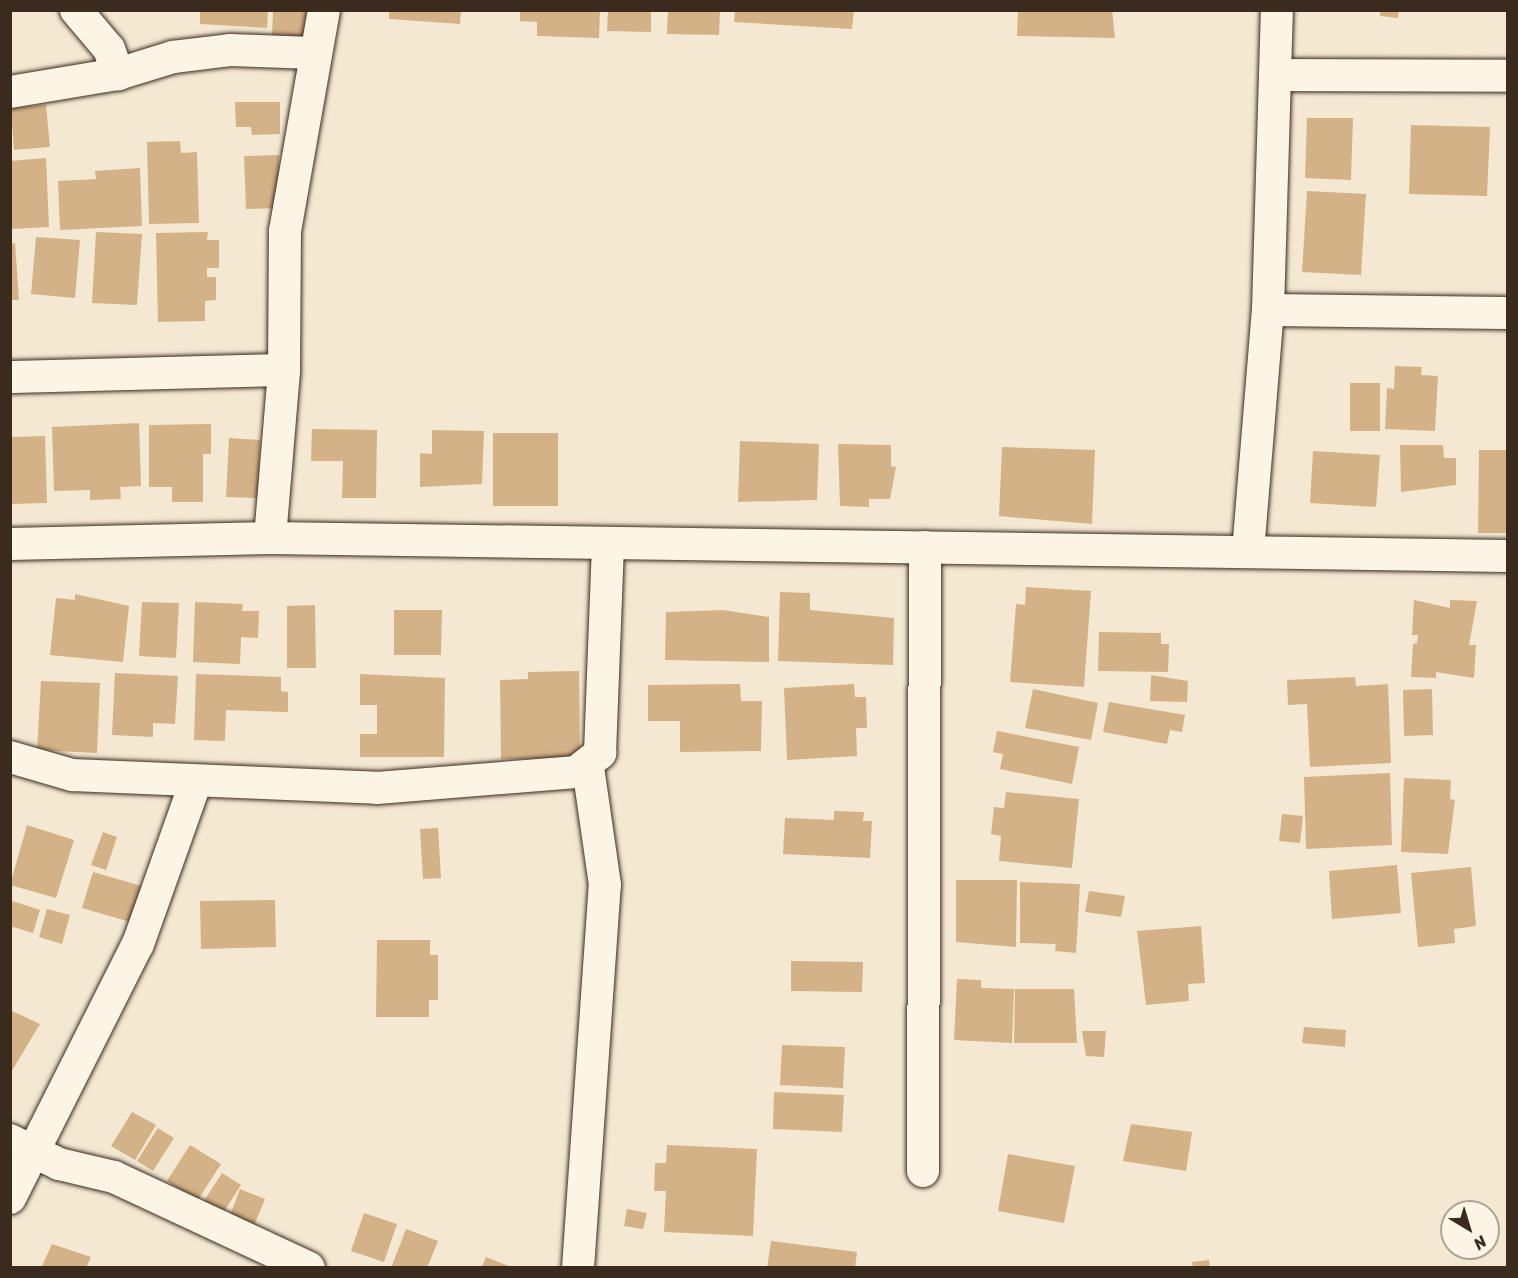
<!DOCTYPE html>
<style>
body{margin:0}
#map{position:relative;width:1518px;height:1278px;overflow:hidden;background:#f4e8d2;font-family:Sriracha,sans-serif}
div>[style]{position:absolute}
[style*='--x']{left:calc(var(--x)*1px);top:calc(var(--y)*1px);width:calc(var(--w)*1px);rotate:calc(var(--a)*1deg)}
.building>*{inset:0;background:#d4b287}
.roads{filter:drop-shadow(0 0 2px #3b2a1e) drop-shadow(0 0 2px #3b2a1e)}
.minor>*{height:32px;margin:-16px;padding:0 16px;transform-origin:16px;border-radius:16px;background:#fcf5e5}
span{translate:-50% -50%;white-space:nowrap;text-align:center;line-height:1.15;-webkit-text-stroke:6px #fcf5e5;paint-order:stroke}
.frame{position:absolute;inset:0;border:12px solid #3b2a1e;pointer-events:none}
.north{position:absolute;left:1440px;top:1200px;width:60px;height:60px;box-sizing:border-box;background:#fcf5e5;border:2px solid #afa495;border-radius:50%;rotate:142deg;font-size:16px;font-weight:700;line-height:24px;text-align:center;color:#3b2a1e}
.north::after{content:'';display:block;margin:auto;width:21px;height:27px;background:#3b2a1e;clip-path:polygon(50% 0,100% 100%,50% 72%,0 100%)}
</style>
<div id="map">
<div class="building">
<div style="clip-path:polygon(200px 10px,268px 10px,267px 28px,200px 24px)"></div>
<div style="clip-path:polygon(273px 10px,313px 10px,311px 39px,272px 36px)"></div>
<div style="clip-path:polygon(389px 10px,461px 10px,460px 24px,389px 19px)"></div>
<div style="clip-path:polygon(520px 10px,600px 10px,599px 38px,537px 36px,537px 22px,520px 21px)"></div>
<div style="clip-path:polygon(608px 10px,651px 10px,651px 32px,607px 31px)"></div>
<div style="clip-path:polygon(668px 10px,720px 10px,719px 35px,667px 34px)"></div>
<div style="clip-path:polygon(735px 10px,854px 10px,852px 29px,734px 22px)"></div>
<div style="clip-path:polygon(1018px 10px,1112px 10px,1115px 38px,1017px 36px)"></div>
<div style="clip-path:polygon(1380px 10px,1399px 10px,1398px 18px,1380px 16px)"></div>
<div style="clip-path:polygon(235px 102px,280px 102px,280px 134px,252px 135px,251px 127px,236px 127px)"></div>
<div style="clip-path:polygon(46px 105px,50px 147px,14px 150px,11px 108px)"></div>
<div style="clip-path:polygon(1307px 118px,1353px 118px,1351px 180px,1305px 178px)"></div>
<div style="clip-path:polygon(1411px 125px,1490px 127px,1487px 196px,1409px 194px)"></div>
<div style="clip-path:polygon(180px 141px,181px 153px,197px 152px,199px 223px,149px 224px,147px 142px)"></div>
<div style="clip-path:polygon(279px 155px,279px 208px,246px 209px,244px 156px)"></div>
<div style="clip-path:polygon(46px 158px,49px 227px,10px 229px,10px 161px)"></div>
<div style="clip-path:polygon(140px 168px,142px 226px,60px 230px,58px 181px,96px 179px,95px 171px)"></div>
<div style="clip-path:polygon(1307px 191px,1366px 194px,1361px 275px,1302px 272px)"></div>
<div style="clip-path:polygon(96px 232px,142px 234px,137px 305px,92px 303px)"></div>
<div style="clip-path:polygon(208px 232px,207px 240px,219px 240px,219px 268px,207px 268px,207px 277px,216px 277px,216px 300px,205px 301px,205px 321px,158px 322px,156px 233px)"></div>
<div style="clip-path:polygon(36px 237px,80px 240px,75px 298px,31px 294px)"></div>
<div style="clip-path:polygon(15px 243px,19px 300px,10px 300px,10px 244px)"></div>
<div style="clip-path:polygon(1395px 366px,1422px 367px,1421px 375px,1438px 376px,1435px 431px,1385px 429px,1387px 388px,1394px 389px)"></div>
<div style="clip-path:polygon(1350px 383px,1380px 383px,1380px 431px,1350px 431px)"></div>
<div style="clip-path:polygon(139px 423px,141px 486px,120px 487px,121px 499px,90px 500px,90px 490px,54px 491px,52px 427px)"></div>
<div style="clip-path:polygon(211px 424px,211px 454px,203px 454px,203px 502px,172px 502px,172px 487px,149px 487px,149px 425px)"></div>
<div style="clip-path:polygon(312px 429px,377px 430px,376px 498px,342px 498px,343px 461px,311px 461px)"></div>
<div style="clip-path:polygon(432px 430px,484px 431px,482px 484px,420px 487px,420px 453px,432px 454px)"></div>
<div style="clip-path:polygon(493px 433px,558px 433px,558px 506px,493px 506px)"></div>
<div style="clip-path:polygon(45px 436px,47px 503px,10px 504px,10px 437px)"></div>
<div style="clip-path:polygon(229px 438px,260px 440px,258px 498px,226px 497px)"></div>
<div style="clip-path:polygon(740px 441px,819px 444px,817px 500px,738px 502px)"></div>
<div style="clip-path:polygon(838px 444px,891px 445px,891px 466px,896px 467px,890px 499px,869px 499px,869px 507px,840px 506px)"></div>
<div style="clip-path:polygon(1400px 445px,1443px 445px,1444px 458px,1456px 458px,1456px 485px,1401px 492px)"></div>
<div style="clip-path:polygon(1002px 447px,1095px 450px,1092px 524px,999px 516px)"></div>
<div style="clip-path:polygon(1479px 450px,1508px 450px,1508px 533px,1478px 533px)"></div>
<div style="clip-path:polygon(1313px 451px,1380px 455px,1376px 507px,1310px 503px)"></div>
<div style="clip-path:polygon(1026px 587px,1091px 591px,1084px 687px,1010px 682px,1016px 604px,1025px 605px)"></div>
<div style="clip-path:polygon(780px 592px,810px 593px,810px 610px,894px 618px,893px 665px,778px 661px)"></div>
<div style="clip-path:polygon(75px 594px,129px 606px,123px 662px,50px 655px,56px 598px,75px 600px)"></div>
<div style="clip-path:polygon(1414px 600px,1450px 608px,1450px 600px,1477px 601px,1469px 645px,1476px 645px,1474px 678px,1436px 672px,1436px 678px,1411px 677px,1413px 644px,1417px 643px,1418px 635px,1412px 635px)"></div>
<div style="clip-path:polygon(142px 602px,179px 603px,176px 658px,139px 656px)"></div>
<div style="clip-path:polygon(195px 602px,243px 604px,242px 611px,259px 611px,258px 638px,241px 637px,240px 664px,193px 662px)"></div>
<div style="clip-path:polygon(315px 605px,316px 668px,287px 668px,287px 606px)"></div>
<div style="clip-path:polygon(394px 610px,442px 610px,441px 655px,394px 655px)"></div>
<div style="clip-path:polygon(723px 610px,769px 617px,769px 662px,665px 660px,666px 612px)"></div>
<div style="clip-path:polygon(1099px 632px,1161px 633px,1161px 644px,1169px 644px,1168px 672px,1098px 671px)"></div>
<div style="clip-path:polygon(579px 671px,580px 758px,501px 759px,500px 680px,528px 679px,528px 672px)"></div>
<div style="clip-path:polygon(115px 673px,178px 676px,175px 724px,153px 723px,153px 737px,112px 735px)"></div>
<div style="clip-path:polygon(196px 674px,281px 677px,281px 691px,288px 692px,288px 712px,226px 710px,225px 741px,194px 740px)"></div>
<div style="clip-path:polygon(360px 674px,445px 678px,444px 757px,360px 757px,360px 734px,377px 734px,377px 705px,360px 705px)"></div>
<div style="clip-path:polygon(1151px 675px,1188px 681px,1187px 702px,1150px 701px)"></div>
<div style="clip-path:polygon(1355px 677px,1356px 686px,1388px 684px,1391px 763px,1310px 767px,1307px 704px,1288px 705px,1287px 680px)"></div>
<div style="clip-path:polygon(41px 681px,100px 683px,97px 753px,37px 750px)"></div>
<div style="clip-path:polygon(740px 684px,741px 701px,762px 701px,761px 751px,680px 752px,680px 721px,648px 721px,648px 685px)"></div>
<div style="clip-path:polygon(854px 684px,855px 697px,866px 697px,867px 728px,856px 728px,857px 756px,787px 760px,784px 688px)"></div>
<div style="clip-path:polygon(1033px 689px,1098px 703px,1091px 740px,1025px 728px)"></div>
<div style="clip-path:polygon(1432px 689px,1433px 735px,1404px 736px,1403px 690px)"></div>
<div style="clip-path:polygon(1109px 702px,1185px 715px,1182px 732px,1170px 730px,1167px 744px,1103px 732px)"></div>
<div style="clip-path:polygon(997px 731px,1079px 747px,1072px 784px,1000px 769px,1003px 754px,993px 752px)"></div>
<div style="clip-path:polygon(1390px 773px,1392px 845px,1306px 849px,1304px 777px)"></div>
<div style="clip-path:polygon(1404px 778px,1451px 780px,1450px 799px,1455px 800px,1448px 854px,1401px 852px)"></div>
<div style="clip-path:polygon(1006px 792px,1079px 799px,1072px 868px,999px 861px,1001px 836px,991px 834px,994px 807px,1004px 808px)"></div>
<div style="clip-path:polygon(834px 811px,864px 812px,863px 821px,872px 821px,870px 858px,783px 854px,785px 818px,834px 820px)"></div>
<div style="clip-path:polygon(1282px 814px,1303px 816px,1300px 843px,1279px 841px)"></div>
<div style="clip-path:polygon(27px 825px,74px 840px,56px 898px,10px 885px)"></div>
<div style="clip-path:polygon(438px 828px,441px 878px,423px 879px,420px 829px)"></div>
<div style="clip-path:polygon(103px 832px,117px 837px,106px 870px,91px 865px)"></div>
<div style="clip-path:polygon(1397px 865px,1401px 913px,1332px 919px,1329px 871px)"></div>
<div style="clip-path:polygon(1471px 867px,1476px 926px,1454px 929px,1455px 943px,1418px 947px,1411px 873px)"></div>
<div style="clip-path:polygon(93px 872px,145px 887px,134px 923px,82px 908px)"></div>
<div style="clip-path:polygon(956px 880px,1017px 880px,1016px 947px,956px 942px)"></div>
<div style="clip-path:polygon(1020px 882px,1080px 884px,1076px 953px,1055px 951px,1056px 944px,1020px 943px)"></div>
<div style="clip-path:polygon(1089px 891px,1125px 896px,1121px 917px,1085px 912px)"></div>
<div style="clip-path:polygon(275px 900px,276px 947px,201px 949px,200px 901px)"></div>
<div style="clip-path:polygon(12px 901px,40px 910px,33px 933px,10px 926px)"></div>
<div style="clip-path:polygon(47px 909px,70px 915px,62px 944px,39px 937px)"></div>
<div style="clip-path:polygon(1201px 926px,1205px 983px,1188px 984px,1189px 1001px,1146px 1005px,1137px 931px)"></div>
<div style="clip-path:polygon(377px 940px,430px 940px,430px 955px,438px 955px,438px 1000px,429px 1000px,429px 1017px,376px 1017px)"></div>
<div style="clip-path:polygon(791px 961px,863px 962px,862px 992px,791px 991px)"></div>
<div style="clip-path:polygon(957px 979px,981px 980px,981px 988px,1014px 989px,1012px 1043px,954px 1040px)"></div>
<div style="clip-path:polygon(1015px 989px,1074px 989px,1077px 1043px,1014px 1043px)"></div>
<div style="clip-path:polygon(10px 1010px,40px 1024px,10px 1074px)"></div>
<div style="clip-path:polygon(1304px 1027px,1346px 1030px,1345px 1047px,1302px 1043px)"></div>
<div style="clip-path:polygon(1082px 1031px,1106px 1031px,1104px 1057px,1086px 1056px)"></div>
<div style="clip-path:polygon(782px 1045px,845px 1047px,843px 1088px,780px 1085px)"></div>
<div style="clip-path:polygon(774px 1092px,844px 1095px,842px 1132px,773px 1129px)"></div>
<div style="clip-path:polygon(132px 1112px,156px 1125px,135px 1160px,111px 1146px)"></div>
<div style="clip-path:polygon(1131px 1124px,1192px 1132px,1186px 1171px,1123px 1161px)"></div>
<div style="clip-path:polygon(158px 1128px,174px 1138px,153px 1171px,137px 1161px)"></div>
<div style="clip-path:polygon(190px 1145px,221px 1164px,197px 1201px,167px 1181px)"></div>
<div style="clip-path:polygon(667px 1145px,757px 1149px,753px 1236px,664px 1232px,666px 1191px,654px 1191px,655px 1163px,666px 1163px)"></div>
<div style="clip-path:polygon(1008px 1154px,1075px 1166px,1064px 1223px,998px 1211px)"></div>
<div style="clip-path:polygon(222px 1173px,241px 1185px,219px 1219px,200px 1207px)"></div>
<div style="clip-path:polygon(240px 1189px,265px 1199px,253px 1228px,229px 1218px)"></div>
<div style="clip-path:polygon(627px 1209px,647px 1213px,643px 1229px,624px 1226px)"></div>
<div style="clip-path:polygon(364px 1213px,397px 1224px,384px 1262px,351px 1251px)"></div>
<div style="clip-path:polygon(406px 1229px,438px 1241px,427px 1268px,391px 1268px)"></div>
<div style="clip-path:polygon(771px 1241px,857px 1252px,855px 1268px,767px 1268px)"></div>
<div style="clip-path:polygon(52px 1244px,91px 1257px,86px 1268px,41px 1268px)"></div>
<div style="clip-path:polygon(486px 1257px,511px 1267px,511px 1268px,481px 1268px)"></div>
<div style="clip-path:polygon(1209px 1260px,1210px 1268px,1193px 1268px,1192px 1262px)"></div>
</div>
<div class="roads">
<div class="minor">
<div style="--x:76;--y:10;--w:51;--a:49.8"></div>
<div style="--x:109;--y:49;--w:27;--a:70"></div>
<div style="--x:1278;--y:75;--w:230;--a:0.2"></div>
<div style="--x:10;--y:92;--w:109;--a:-9.5"></div>
<div style="--x:118;--y:74;--w:58;--a:-17.2"></div>
<div style="--x:173;--y:57;--w:57;--a:-7"></div>
<div style="--x:230;--y:50;--w:84;--a:2"></div>
<div style="--x:1268;--y:310;--w:240;--a:0.7"></div>
<div style="--x:10;--y:377;--w:274;--a:-1.5"></div>
<div style="--x:270;--y:538;--w:169;--a:-85.2"></div>
<div style="--x:284;--y:370;--w:139;--a:-89.6"></div>
<div style="--x:285;--y:231;--w:224;--a:-80"></div>
<div style="--x:10;--y:544;--w:260;--a:-1.3"></div>
<div style="--x:270;--y:538;--w:1238;--a:0.83"></div>
<div style="--x:1248;--y:552;--w:243;--a:-85.3"></div>
<div style="--x:1268;--y:310;--w:300;--a:-88.3"></div>
<div style="--x:10;--y:757;--w:65;--a:16.2"></div>
<div style="--x:72;--y:775;--w:305;--a:2.4"></div>
<div style="--x:377;--y:788;--w:200;--a:-4.6"></div>
<div style="--x:576;--y:772;--w:31;--a:-38"></div>
<div style="--x:600;--y:753;--w:209;--a:-87.8"></div>
<div style="--x:10;--y:1140;--w:55;--a:26.1"></div>
<div style="--x:59;--y:1164;--w:57;--a:13.3"></div>
<div style="--x:114;--y:1177;--w:215;--a:25"></div>
<div style="--x:923;--y:1171;--w:624;--a:-89.82"></div>
<div style="--x:10;--y:1198;--w:284;--a:-63.3"></div>
<div style="--x:138;--y:944;--w:173;--a:-70.4"></div>
<div style="--x:578;--y:1268;--w:384;--a:-86"></div>
<div style="--x:605;--y:885;--w:119;--a:-98.2"></div>
</div>
</div>
<div class="frame"></div>
<div class="north">N</div>
</div>
